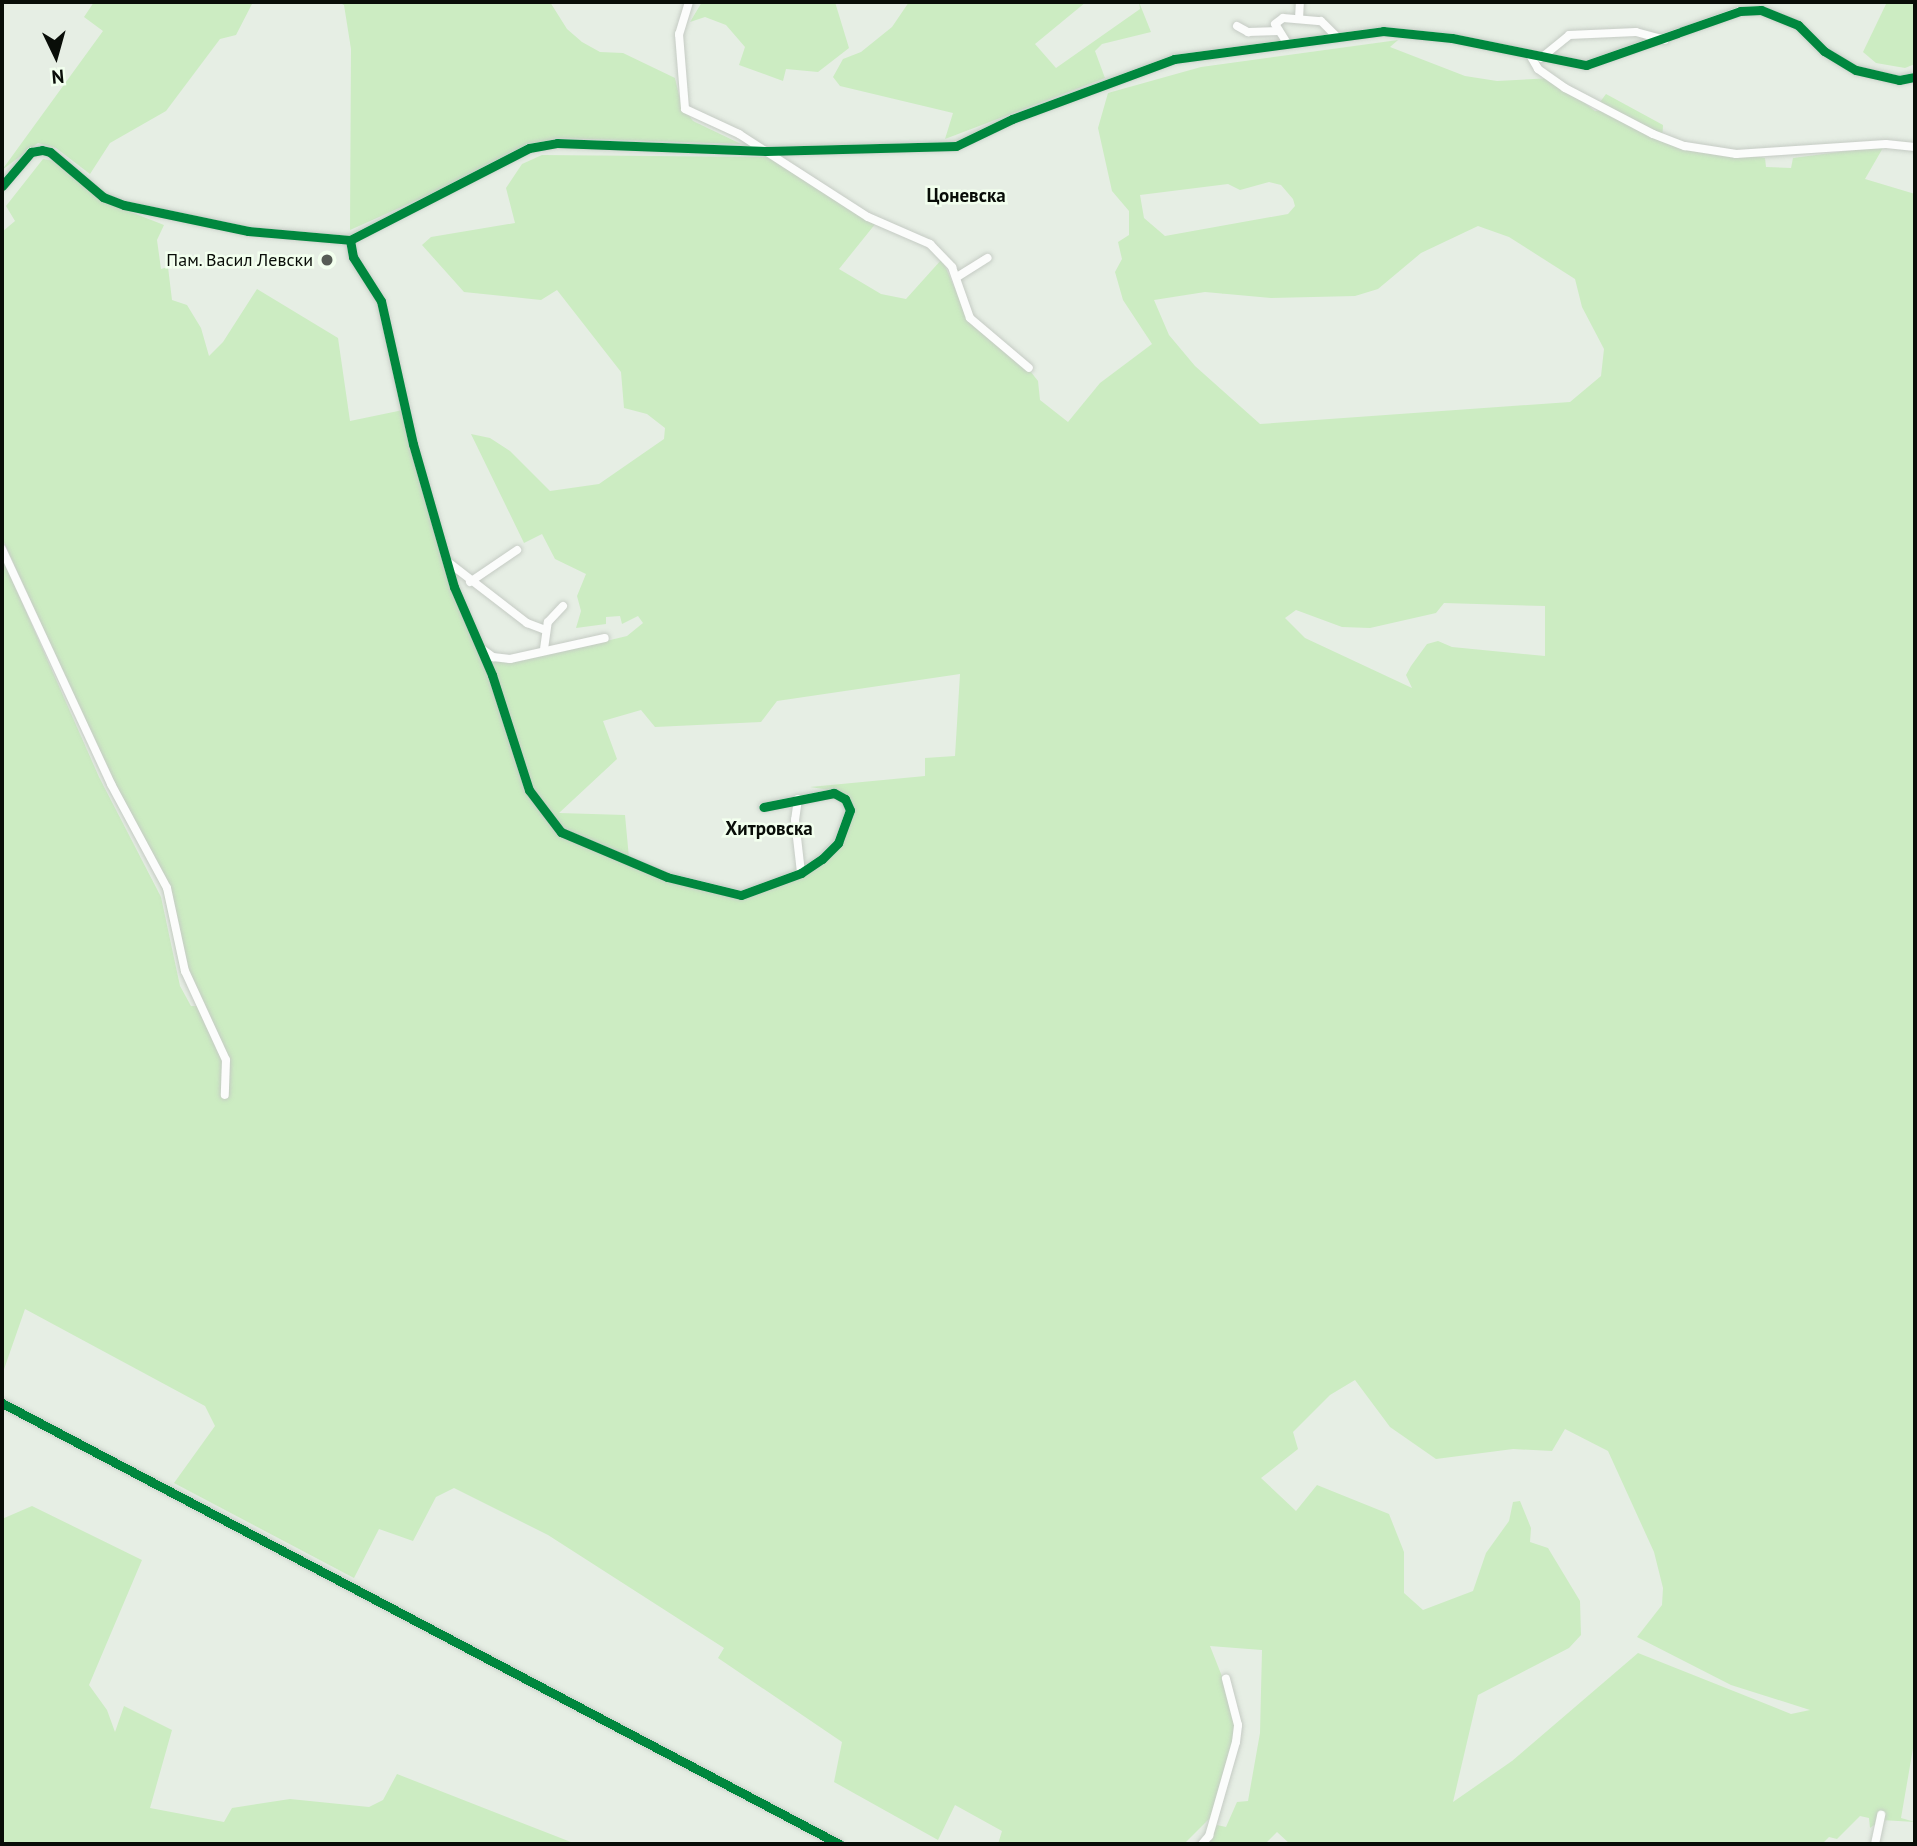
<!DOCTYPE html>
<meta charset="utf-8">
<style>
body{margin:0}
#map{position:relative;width:1917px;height:1846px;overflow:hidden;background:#e6eee4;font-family:"PT Sans",sans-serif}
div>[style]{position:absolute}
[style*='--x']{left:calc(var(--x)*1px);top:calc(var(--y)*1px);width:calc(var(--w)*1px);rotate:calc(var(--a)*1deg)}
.green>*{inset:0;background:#ccecc2}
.roads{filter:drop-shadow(0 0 2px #c5cbc4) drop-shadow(0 0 2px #c5cbc4)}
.minor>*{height:8px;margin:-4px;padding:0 4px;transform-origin:4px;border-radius:4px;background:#fbfcfb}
.cycleway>*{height:9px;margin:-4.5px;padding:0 4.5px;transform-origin:4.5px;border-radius:4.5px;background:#00873e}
.dots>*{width:19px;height:19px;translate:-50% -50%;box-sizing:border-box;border:4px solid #f2ffee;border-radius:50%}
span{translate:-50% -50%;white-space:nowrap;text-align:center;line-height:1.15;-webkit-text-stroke:5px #f2ffee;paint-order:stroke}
.poi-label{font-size:18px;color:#090d08}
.right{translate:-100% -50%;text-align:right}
.neighbourhood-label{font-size:19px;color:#090d08;font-weight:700}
.frame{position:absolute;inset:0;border:4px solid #090d08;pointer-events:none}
.north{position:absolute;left:21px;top:21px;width:70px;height:70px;-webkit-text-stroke:5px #f2ffee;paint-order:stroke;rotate:175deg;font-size:19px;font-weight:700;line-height:28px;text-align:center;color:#090d08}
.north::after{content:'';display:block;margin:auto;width:24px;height:32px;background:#090d08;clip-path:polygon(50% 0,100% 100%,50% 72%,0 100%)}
</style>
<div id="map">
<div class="green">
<div style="clip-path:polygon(94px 2px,253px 2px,236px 35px,220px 39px,166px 111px,110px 143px,90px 174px,56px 148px,38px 143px,2px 170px,103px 31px,84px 17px)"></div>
<div style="clip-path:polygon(338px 2px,550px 2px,567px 29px,582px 42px,600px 52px,623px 53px,675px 78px,681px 104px,693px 121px,741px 144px,556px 138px,350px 230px,351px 49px,344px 5px)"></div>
<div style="clip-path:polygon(702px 2px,835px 2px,849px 48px,818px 72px,786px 69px,783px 81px,739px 65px,745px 47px,726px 25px,705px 17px,690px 22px)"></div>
<div style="clip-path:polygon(909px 2px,1086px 2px,1035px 44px,1056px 68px,1140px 9px,1139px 2px,1151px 32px,1102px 44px,1095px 51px,1105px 78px,945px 139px,953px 113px,840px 86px,833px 77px,843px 59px,861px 52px,892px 27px)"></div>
<div style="clip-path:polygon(1887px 2px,1915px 2px,1915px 64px,1905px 68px,1876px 63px,1863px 52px)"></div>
<div style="clip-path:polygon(evenodd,1398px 40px,1390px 47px,1465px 76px,1497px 81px,1553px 78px,1595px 111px,1606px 110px,1600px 102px,1606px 94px,1663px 125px,1662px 141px,1765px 158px,1766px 167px,1791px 168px,1793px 158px,1884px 146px,1865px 179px,1915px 194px,1915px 1737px,1901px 1818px,1915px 1822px,1881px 1820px,1870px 1828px,1869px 1818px,1860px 1816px,1837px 1839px,1829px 1837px,1822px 1844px,1290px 1844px,1277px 1832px,1265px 1844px,1197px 1844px,1217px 1825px,1226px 1827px,1237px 1802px,1248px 1801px,1260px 1733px,1262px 1650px,1210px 1646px,1234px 1707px,1238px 1741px,1216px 1812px,1184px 1844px,998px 1844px,1002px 1831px,955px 1805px,938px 1840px,834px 1782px,842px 1742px,718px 1658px,724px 1648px,548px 1535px,454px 1488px,436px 1497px,413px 1541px,379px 1529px,354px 1578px,174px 1483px,215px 1426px,205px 1406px,25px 1309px,2px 1375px,2px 557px,99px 777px,161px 897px,180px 986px,191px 1006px,198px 1006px,181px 973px,163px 891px,2px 538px,2px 232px,15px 221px,6px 206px,43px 159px,55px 161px,123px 209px,164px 225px,157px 240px,161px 269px,168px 267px,172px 300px,187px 305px,201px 328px,209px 356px,223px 342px,257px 289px,338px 338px,350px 421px,403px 410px,450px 574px,518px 745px,489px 657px,508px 661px,606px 641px,627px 636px,643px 623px,638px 616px,622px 624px,620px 616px,606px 617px,606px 624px,576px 628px,581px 611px,577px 596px,586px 574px,555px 559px,542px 534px,524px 543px,471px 434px,490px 438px,510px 451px,550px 491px,599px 484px,664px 439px,665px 428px,647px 414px,624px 408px,621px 372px,557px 290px,541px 300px,464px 292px,422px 245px,431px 237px,515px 223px,506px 188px,522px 164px,542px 155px,772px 157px,876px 223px,839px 269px,881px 294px,906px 299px,942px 259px,965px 312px,979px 331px,1023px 362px,1038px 381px,1040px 400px,1068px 422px,1100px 383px,1152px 344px,1123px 300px,1115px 272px,1122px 259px,1118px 242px,1129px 235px,1129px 211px,1112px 191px,1098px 128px,1108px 93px,1201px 67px,1398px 40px,1269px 182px,1281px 185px,1293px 199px,1295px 206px,1288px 214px,1165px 236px,1144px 218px,1140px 195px,1228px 184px,1240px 190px,1269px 182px,1398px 40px,1478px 226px,1509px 237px,1575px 279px,1582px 307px,1604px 349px,1601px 376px,1570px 402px,1260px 424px,1195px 366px,1169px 335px,1154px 300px,1205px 292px,1271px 298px,1355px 296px,1378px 289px,1421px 253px,1478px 226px,1398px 40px,1444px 603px,1545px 606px,1545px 656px,1452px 647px,1438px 641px,1427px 644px,1411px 666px,1406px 675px,1412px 688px,1305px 638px,1285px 618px,1296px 610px,1342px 627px,1370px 628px,1436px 613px,1444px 603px,1398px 40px,960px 674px,955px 756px,925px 758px,925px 776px,810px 787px,843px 792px,848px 818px,832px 851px,786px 881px,727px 895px,629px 858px,625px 815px,559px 813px,617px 759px,603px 721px,641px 710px,655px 727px,761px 722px,777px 701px,960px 674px,1398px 40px,1355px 1380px,1390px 1427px,1436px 1459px,1513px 1449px,1552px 1451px,1565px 1429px,1608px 1451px,1654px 1552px,1663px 1588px,1662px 1605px,1637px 1637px,1731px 1685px,1810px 1710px,1791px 1714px,1638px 1653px,1512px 1761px,1453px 1802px,1478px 1695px,1569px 1648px,1581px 1635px,1580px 1601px,1548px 1548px,1530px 1542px,1531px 1528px,1520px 1501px,1513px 1502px,1509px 1521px,1486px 1553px,1473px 1591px,1423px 1610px,1404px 1593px,1404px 1552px,1389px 1514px,1317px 1485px,1296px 1511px,1261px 1478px,1298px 1449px,1293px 1432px,1330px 1395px,1355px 1380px)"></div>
<div style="clip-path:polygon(32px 1506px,142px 1560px,89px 1685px,107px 1710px,115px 1732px,124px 1706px,172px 1730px,150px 1808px,224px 1822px,232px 1808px,290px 1799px,369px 1807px,383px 1800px,397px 1774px,576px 1844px,2px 1844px,2px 1519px)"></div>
</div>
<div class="roads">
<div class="minor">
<div style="--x:689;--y:2;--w:34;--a:107"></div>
<div style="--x:679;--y:34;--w:75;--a:85.4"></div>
<div style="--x:685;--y:109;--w:60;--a:24.8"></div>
<div style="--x:739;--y:134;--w:153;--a:32.8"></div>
<div style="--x:868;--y:217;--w:68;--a:23.5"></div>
<div style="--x:930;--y:244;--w:32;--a:46"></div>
<div style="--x:952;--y:267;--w:54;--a:70.6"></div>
<div style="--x:970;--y:318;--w:77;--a:40.3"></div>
<div style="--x:1299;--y:19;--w:17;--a:-87"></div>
<div style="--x:1237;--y:26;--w:13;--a:29"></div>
<div style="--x:1248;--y:32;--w:31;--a:-2"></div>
<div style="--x:1287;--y:43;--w:22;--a:-122"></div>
<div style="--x:1275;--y:24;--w:10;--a:-37"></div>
<div style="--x:1283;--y:18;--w:38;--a:5"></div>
<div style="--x:1321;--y:21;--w:21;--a:45"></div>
<div style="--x:1530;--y:55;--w:16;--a:60"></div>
<div style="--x:1538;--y:69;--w:33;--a:35"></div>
<div style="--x:1565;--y:88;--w:99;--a:27.6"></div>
<div style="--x:1653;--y:134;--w:34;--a:21"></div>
<div style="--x:1685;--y:146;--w:52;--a:8.9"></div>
<div style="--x:1736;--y:154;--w:150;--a:-3.8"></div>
<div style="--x:1886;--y:144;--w:29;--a:6"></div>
<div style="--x:1541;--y:58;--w:36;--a:-39"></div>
<div style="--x:1569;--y:35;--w:67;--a:-2.6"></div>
<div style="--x:1636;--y:32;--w:30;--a:15"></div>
<div style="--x:2;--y:186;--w:45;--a:-49.5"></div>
<div style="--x:31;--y:152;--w:11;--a:-10"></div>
<div style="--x:42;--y:150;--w:8;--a:14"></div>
<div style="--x:50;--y:152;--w:70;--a:40.3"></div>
<div style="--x:103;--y:197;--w:22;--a:21"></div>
<div style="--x:124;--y:205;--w:127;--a:11.8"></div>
<div style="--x:248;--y:231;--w:102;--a:5"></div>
<div style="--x:350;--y:240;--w:201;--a:-27.2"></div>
<div style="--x:529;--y:148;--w:28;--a:-10"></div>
<div style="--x:557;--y:143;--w:209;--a:2.2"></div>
<div style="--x:766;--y:151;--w:190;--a:-1.5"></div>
<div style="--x:956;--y:146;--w:62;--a:-25.7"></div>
<div style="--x:1012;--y:119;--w:173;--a:-20.3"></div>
<div style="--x:1174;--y:59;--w:211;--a:-7.6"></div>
<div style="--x:1383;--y:31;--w:69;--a:5.8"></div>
<div style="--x:1452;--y:38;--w:137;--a:11.4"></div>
<div style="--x:1586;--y:65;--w:163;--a:-19.3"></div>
<div style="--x:1740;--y:11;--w:21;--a:-3"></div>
<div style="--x:1761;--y:10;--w:40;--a:22"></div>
<div style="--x:1798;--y:25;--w:37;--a:45"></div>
<div style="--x:1824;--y:51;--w:37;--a:31"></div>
<div style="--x:1856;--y:70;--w:44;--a:13.1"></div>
<div style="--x:1899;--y:80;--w:16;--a:-11"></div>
<div style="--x:350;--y:240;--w:17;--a:80"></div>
<div style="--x:353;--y:257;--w:52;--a:57.5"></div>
<div style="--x:381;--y:301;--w:147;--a:77.4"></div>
<div style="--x:413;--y:444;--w:149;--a:74"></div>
<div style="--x:454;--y:587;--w:96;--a:66.6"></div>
<div style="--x:492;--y:675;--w:121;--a:72.2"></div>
<div style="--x:529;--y:790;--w:53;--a:52.7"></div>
<div style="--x:561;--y:832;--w:115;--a:23"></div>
<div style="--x:667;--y:877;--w:76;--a:13.7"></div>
<div style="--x:741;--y:895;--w:64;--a:-20.1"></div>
<div style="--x:801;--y:873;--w:25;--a:-34"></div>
<div style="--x:822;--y:859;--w:23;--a:-45"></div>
<div style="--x:838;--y:843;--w:35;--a:-70"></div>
<div style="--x:850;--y:810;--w:12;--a:-114"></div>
<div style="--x:845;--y:799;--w:13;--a:-151"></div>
<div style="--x:834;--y:793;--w:72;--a:168.8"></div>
<div style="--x:957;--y:277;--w:36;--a:-32"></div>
<div style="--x:2;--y:549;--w:259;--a:65.1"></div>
<div style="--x:111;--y:784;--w:118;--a:61.7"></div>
<div style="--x:167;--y:888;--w:85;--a:77.8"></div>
<div style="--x:185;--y:971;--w:98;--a:65.3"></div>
<div style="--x:226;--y:1060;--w:35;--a:92"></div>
<div style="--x:448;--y:562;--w:100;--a:37.7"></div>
<div style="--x:527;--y:623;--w:19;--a:21"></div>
<div style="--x:470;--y:582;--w:57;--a:-34.2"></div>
<div style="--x:482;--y:649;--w:14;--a:36"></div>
<div style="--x:493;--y:657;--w:17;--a:7"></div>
<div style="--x:510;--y:659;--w:97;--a:-12.5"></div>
<div style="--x:544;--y:649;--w:27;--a:-82"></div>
<div style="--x:548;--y:622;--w:22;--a:-47"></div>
<div style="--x:798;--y:799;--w:21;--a:98"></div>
<div style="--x:795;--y:820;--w:53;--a:83.5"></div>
<div style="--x:2;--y:1403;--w:946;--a:27.78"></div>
<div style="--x:1202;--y:1844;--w:11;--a:-49"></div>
<div style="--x:1209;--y:1836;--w:98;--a:-74"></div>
<div style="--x:1236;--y:1742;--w:17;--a:-83"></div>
<div style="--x:1238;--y:1725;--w:48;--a:-104.6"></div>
<div style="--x:1875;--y:1844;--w:30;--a:-78"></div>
</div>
</div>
<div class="cycleway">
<div style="--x:2;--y:186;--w:45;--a:-49.5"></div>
<div style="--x:31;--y:152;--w:11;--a:-10"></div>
<div style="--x:42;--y:150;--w:8;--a:14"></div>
<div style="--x:50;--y:152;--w:70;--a:40.3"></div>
<div style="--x:103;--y:197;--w:22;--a:21"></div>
<div style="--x:124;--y:205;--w:127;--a:11.8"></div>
<div style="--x:248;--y:231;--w:102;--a:5"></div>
<div style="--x:350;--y:240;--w:201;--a:-27.2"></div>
<div style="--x:529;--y:148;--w:28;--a:-10"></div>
<div style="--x:557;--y:143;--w:209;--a:2.2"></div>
<div style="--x:766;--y:151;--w:190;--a:-1.5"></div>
<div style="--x:956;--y:146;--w:62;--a:-25.7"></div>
<div style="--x:1012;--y:119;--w:173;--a:-20.3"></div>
<div style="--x:1174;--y:59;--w:211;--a:-7.6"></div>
<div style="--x:1383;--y:31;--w:69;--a:5.8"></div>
<div style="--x:1452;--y:38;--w:137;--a:11.4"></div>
<div style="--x:1586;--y:65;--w:163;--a:-19.3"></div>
<div style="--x:1740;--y:11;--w:21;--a:-3"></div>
<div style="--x:1761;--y:10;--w:40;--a:22"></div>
<div style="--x:1798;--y:25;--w:37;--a:45"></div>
<div style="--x:1824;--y:51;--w:37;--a:31"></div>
<div style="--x:1856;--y:70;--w:44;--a:13.1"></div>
<div style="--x:1899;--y:80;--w:16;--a:-11"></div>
<div style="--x:350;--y:240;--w:17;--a:80"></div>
<div style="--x:353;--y:257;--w:52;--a:57.5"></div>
<div style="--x:381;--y:301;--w:147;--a:77.4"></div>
<div style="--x:413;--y:444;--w:149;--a:74"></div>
<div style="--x:454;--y:587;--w:96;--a:66.6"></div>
<div style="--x:492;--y:675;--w:121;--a:72.2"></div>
<div style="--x:529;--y:790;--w:53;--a:52.7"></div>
<div style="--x:561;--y:832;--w:115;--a:23"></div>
<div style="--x:667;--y:877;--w:76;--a:13.7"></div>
<div style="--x:741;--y:895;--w:64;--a:-20.1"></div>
<div style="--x:801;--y:873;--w:25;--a:-34"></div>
<div style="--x:822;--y:859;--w:23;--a:-45"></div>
<div style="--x:838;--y:843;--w:35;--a:-70"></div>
<div style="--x:850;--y:810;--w:12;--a:-114"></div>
<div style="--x:845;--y:799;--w:13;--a:-151"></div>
<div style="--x:834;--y:793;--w:72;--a:168.8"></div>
<div style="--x:2;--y:1403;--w:946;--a:27.78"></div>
</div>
<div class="dots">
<div style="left:327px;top:260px;background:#565c55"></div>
</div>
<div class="poi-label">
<span class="right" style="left:313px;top:260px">Пам. Васил Левски</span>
</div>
<div class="neighbourhood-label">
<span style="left:966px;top:196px">Цоневска</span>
<span style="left:769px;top:829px">Хитровска</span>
</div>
<div class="frame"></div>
<div class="north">N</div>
</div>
